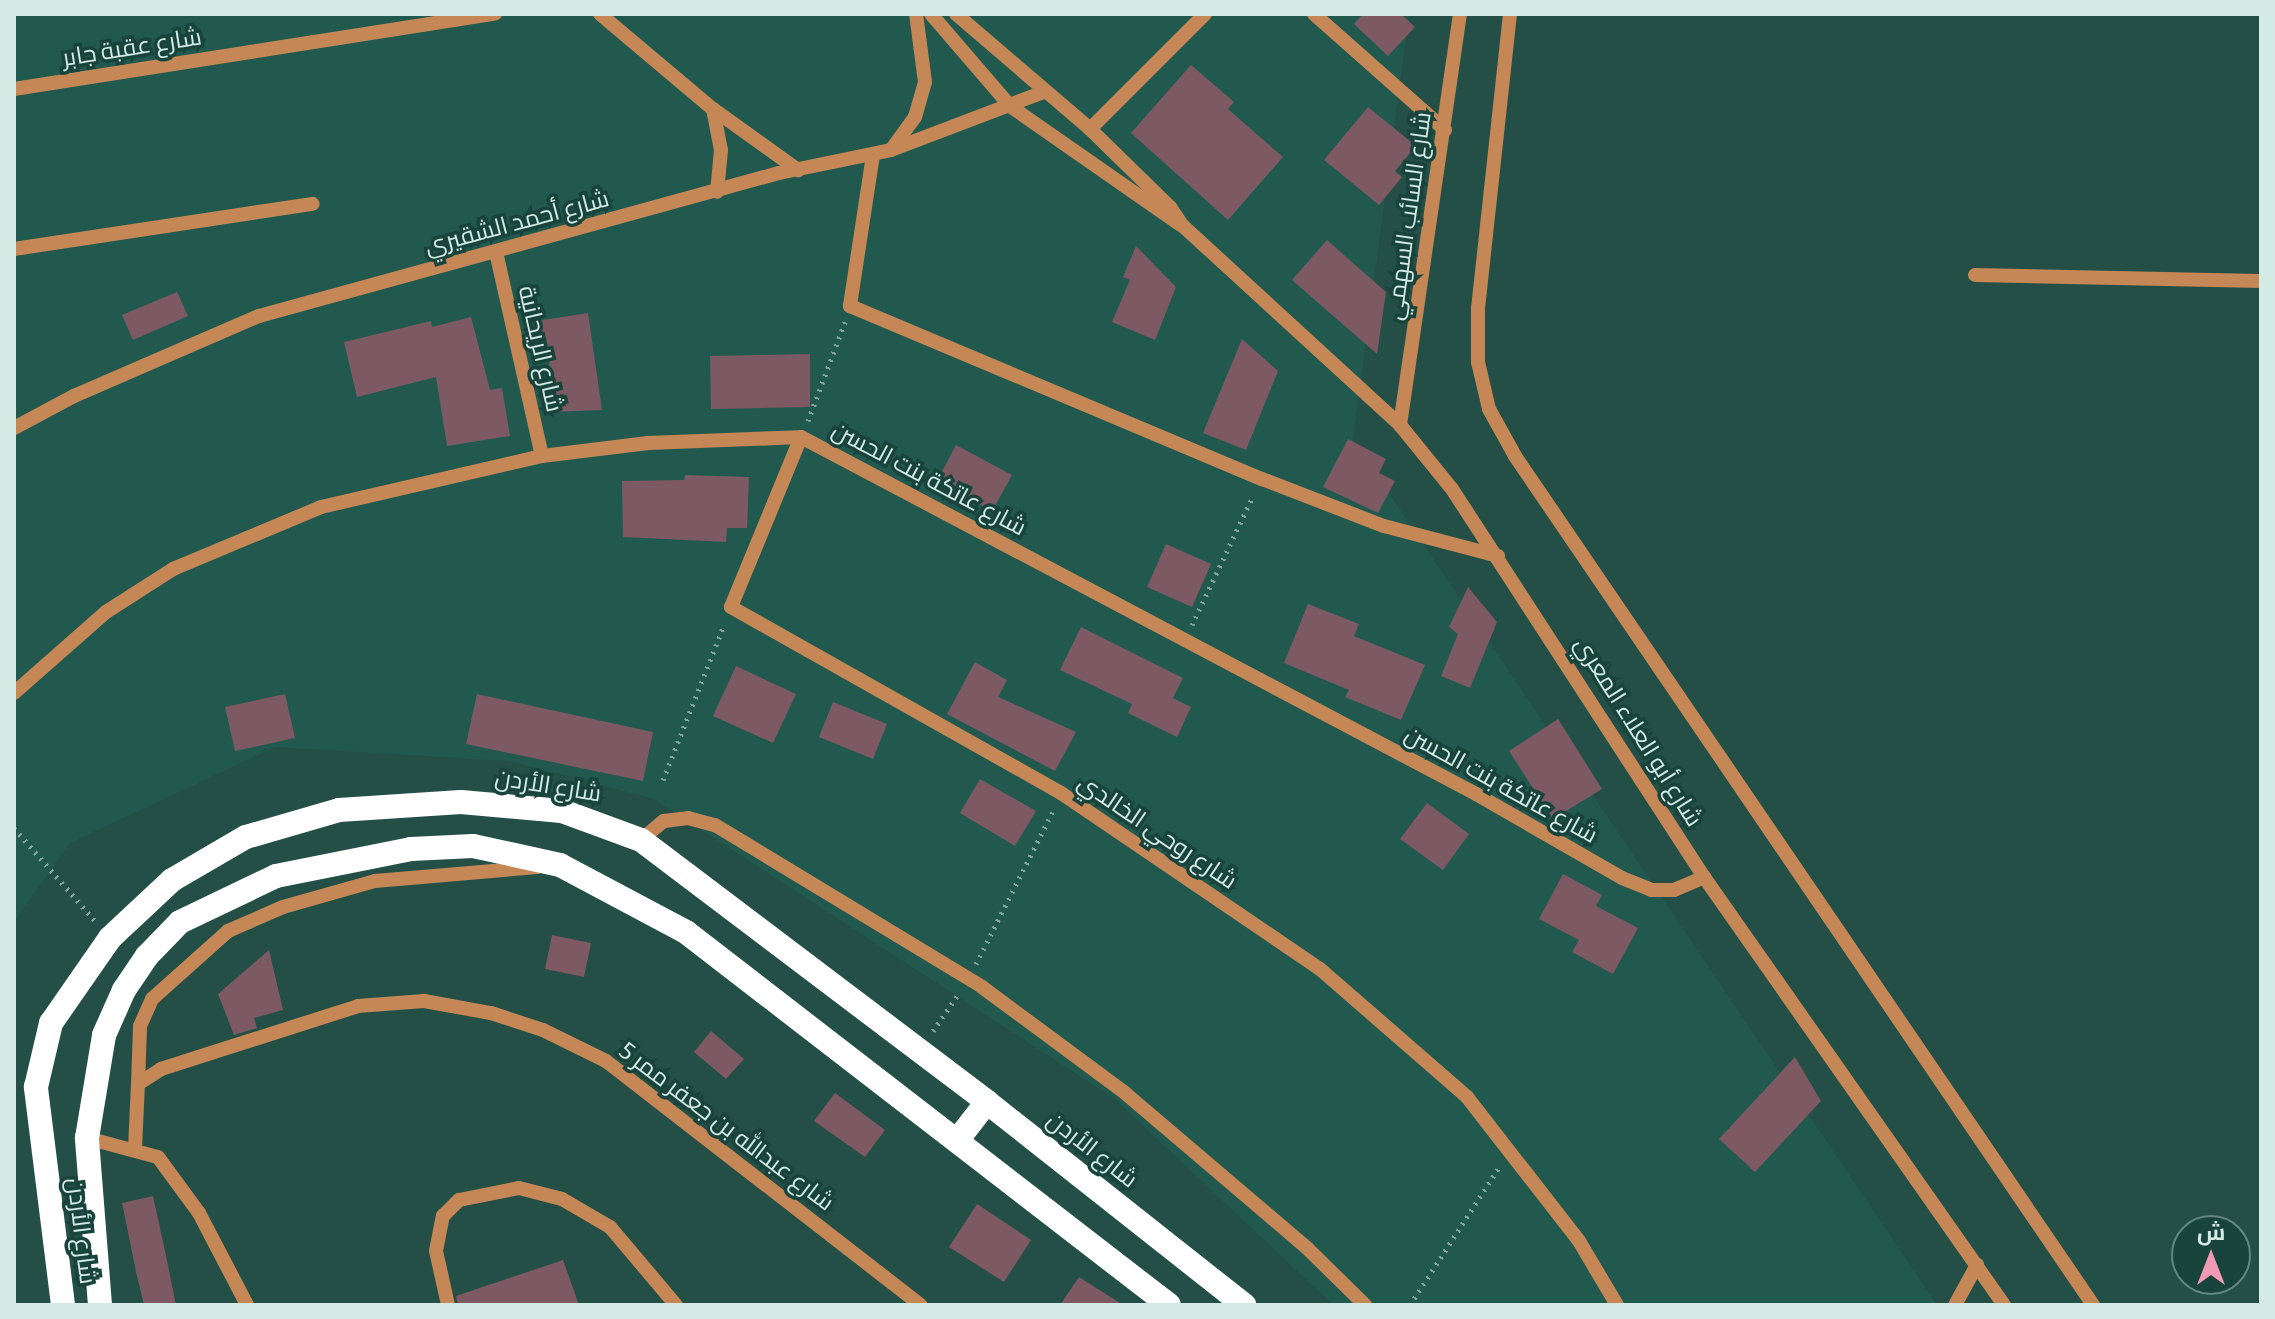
<!DOCTYPE html>
<meta charset="utf-8">
<style>
body{margin:0}
#map{position:relative;width:2275px;height:1319px;overflow:hidden;background:#244f47;font-family:Bitter,Cairo,serif}
div>[style]{position:absolute}
[style*='--x']{left:calc(var(--x)*1px);top:calc(var(--y)*1px);width:calc(var(--w)*1px);rotate:calc(var(--a)*1deg)}
.built>*{inset:0;background:#21594f}
.building>*{inset:0;background:#7d5964}
.path>*{height:5px;margin-top:-2.5px;transform-origin:0;background:repeating-linear-gradient(90deg,#83a39c 0 2px,transparent 0 8px)}
.minor>*{height:14px;margin:-7px;padding:0 7px;transform-origin:7px;border-radius:7px;background:#c48755}
.highway>*{height:24px;margin:-12px;padding:0 12px;transform-origin:12px;border-radius:12px;background:#fff}
span{translate:-50% -50%;white-space:nowrap;text-align:center;line-height:1.15;-webkit-text-stroke:7px #18443c;paint-order:stroke}
.street-label{font-size:24px;color:#d3eae5}
.frame{position:absolute;inset:0;border:16px solid #d3eae5;pointer-events:none}
.north{position:absolute;left:2171px;top:1215px;width:80px;height:80px;box-sizing:border-box;background:#18443c;border:2px solid #638680;border-radius:50%;rotate:0deg;font-size:22px;font-weight:700;line-height:32px;text-align:center;color:#d3eae5}
.north::after{content:'';display:block;margin:auto;width:28px;height:36px;background:#f09ab5;clip-path:polygon(50% 0,100% 100%,50% 72%,0 100%)}
</style>
<div id="map">
<div class="built">
<div style="clip-path:polygon(14px 14px,1409px 14px,1353px 440px,1937px 1305px,1333px 1305px,1115px 1099px,654px 799px,510px 761px,275px 747px,70px 843px,14px 922px)"></div>
</div>
<div class="building">
<div style="clip-path:polygon(1363px 14px,1401px 14px,1415px 27px,1388px 56px,1354px 24px)"></div>
<div style="clip-path:polygon(1191px 65px,1234px 102px,1228px 109px,1283px 157px,1228px 220px,1131px 133px)"></div>
<div style="clip-path:polygon(1368px 107px,1416px 146px,1395px 171px,1402px 177px,1379px 205px,1324px 160px)"></div>
<div style="clip-path:polygon(1327px 240px,1386px 292px,1377px 354px,1292px 280px)"></div>
<div style="clip-path:polygon(1136px 246px,1176px 287px,1155px 340px,1112px 322px,1130px 280px,1123px 277px)"></div>
<div style="clip-path:polygon(177px 292px,188px 316px,133px 340px,122px 315px)"></div>
<div style="clip-path:polygon(588px 313px,602px 410px,551px 412px,549px 359px,541px 360px,536px 321px)"></div>
<div style="clip-path:polygon(471px 317px,490px 390px,502px 388px,510px 436px,447px 446px,436px 377px,357px 397px,344px 342px,431px 321px,432px 327px)"></div>
<div style="clip-path:polygon(1242px 339px,1278px 371px,1246px 450px,1203px 433px)"></div>
<div style="clip-path:polygon(810px 354px,810px 407px,711px 409px,710px 356px)"></div>
<div style="clip-path:polygon(1348px 439px,1386px 459px,1379px 473px,1395px 481px,1378px 513px,1323px 487px)"></div>
<div style="clip-path:polygon(956px 445px,1012px 475px,992px 511px,937px 481px)"></div>
<div style="clip-path:polygon(685px 475px,749px 477px,747px 528px,727px 528px,726px 542px,623px 537px,622px 481px,684px 480px)"></div>
<div style="clip-path:polygon(1166px 544px,1211px 564px,1192px 607px,1147px 587px)"></div>
<div style="clip-path:polygon(1468px 587px,1497px 622px,1470px 688px,1441px 676px,1458px 634px,1449px 627px)"></div>
<div style="clip-path:polygon(1308px 604px,1359px 624px,1354px 636px,1425px 665px,1401px 720px,1345px 697px,1349px 690px,1284px 663px)"></div>
<div style="clip-path:polygon(1081px 627px,1183px 678px,1173px 698px,1191px 707px,1177px 737px,1128px 713px,1132px 704px,1060px 670px)"></div>
<div style="clip-path:polygon(975px 662px,1007px 680px,998px 697px,1076px 732px,1055px 771px,947px 714px)"></div>
<div style="clip-path:polygon(736px 666px,796px 694px,773px 743px,713px 716px)"></div>
<div style="clip-path:polygon(285px 694px,295px 738px,235px 751px,225px 707px)"></div>
<div style="clip-path:polygon(477px 694px,653px 732px,643px 781px,466px 744px)"></div>
<div style="clip-path:polygon(833px 702px,887px 724px,873px 759px,819px 737px)"></div>
<div style="clip-path:polygon(1558px 719px,1602px 789px,1553px 819px,1509px 751px)"></div>
<div style="clip-path:polygon(980px 779px,1036px 811px,1015px 846px,960px 813px)"></div>
<div style="clip-path:polygon(1427px 803px,1469px 834px,1443px 870px,1400px 839px)"></div>
<div style="clip-path:polygon(1563px 874px,1602px 895px,1596px 906px,1638px 928px,1613px 974px,1572px 952px,1579px 940px,1539px 919px)"></div>
<div style="clip-path:polygon(552px 935px,591px 943px,584px 977px,545px 969px)"></div>
<div style="clip-path:polygon(269px 950px,283px 1010px,254px 1018px,257px 1028px,234px 1035px,218px 994px)"></div>
<div style="clip-path:polygon(711px 1031px,744px 1059px,726px 1079px,694px 1052px)"></div>
<div style="clip-path:polygon(1795px 1057px,1821px 1101px,1755px 1172px,1719px 1139px)"></div>
<div style="clip-path:polygon(835px 1093px,885px 1130px,865px 1157px,814px 1121px)"></div>
<div style="clip-path:polygon(153px 1196px,165px 1251px,176px 1305px,144px 1305px,137px 1276px,122px 1203px)"></div>
<div style="clip-path:polygon(977px 1204px,1031px 1240px,1004px 1282px,949px 1247px)"></div>
<div style="clip-path:polygon(563px 1260px,579px 1305px,458px 1305px,456px 1296px)"></div>
<div style="clip-path:polygon(1079px 1277px,1123px 1305px,1060px 1305px)"></div>
</div>
<div class="path">
<div style="--x:808;--y:421;--w:106;--a:-69.5"></div>
<div style="--x:1192;--y:625;--w:143;--a:-64.7"></div>
<div style="--x:663;--y:780;--w:167;--a:-68.5"></div>
<div style="--x:14;--y:828;--w:125;--a:48.9"></div>
<div style="--x:976;--y:964;--w:174;--a:-63.3"></div>
<div style="--x:933;--y:1031;--w:46;--a:-55.6"></div>
<div style="--x:1410;--y:1305;--w:166;--a:-57.1"></div>
</div>
<div class="minor">
<div style="--x:600;--y:14;--w:148;--a:40.1"></div>
<div style="--x:713;--y:109;--w:42;--a:79"></div>
<div style="--x:721;--y:150;--w:42;--a:95.4"></div>
<div style="--x:931;--y:14;--w:121;--a:49.3"></div>
<div style="--x:1010;--y:106;--w:206;--a:34.9"></div>
<div style="--x:956;--y:14;--w:177;--a:40.6"></div>
<div style="--x:1090;--y:129;--w:112;--a:44.3"></div>
<div style="--x:1170;--y:207;--w:23;--a:56"></div>
<div style="--x:1183;--y:226;--w:294;--a:42.5"></div>
<div style="--x:1400;--y:425;--w:82;--a:50.9"></div>
<div style="--x:1452;--y:489;--w:463;--a:57"></div>
<div style="--x:1704;--y:877;--w:523;--a:54.97"></div>
<div style="--x:1314;--y:14;--w:175;--a:41.5"></div>
<div style="--x:1510;--y:14;--w:296;--a:96.2"></div>
<div style="--x:1478;--y:308;--w:54;--a:90"></div>
<div style="--x:1478;--y:362;--w:48;--a:76.8"></div>
<div style="--x:1489;--y:409;--w:54;--a:61"></div>
<div style="--x:1515;--y:456;--w:1027;--a:55.75"></div>
<div style="--x:14;--y:89;--w:487;--a:-8.9"></div>
<div style="--x:713;--y:109;--w:105;--a:35.7"></div>
<div style="--x:1090;--y:129;--w:163;--a:-45"></div>
<div style="--x:891;--y:150;--w:41;--a:-54"></div>
<div style="--x:915;--y:117;--w:36;--a:-74"></div>
<div style="--x:925;--y:82;--w:69;--a:-97.5"></div>
<div style="--x:873;--y:155;--w:153;--a:98.7"></div>
<div style="--x:850;--y:306;--w:447;--a:22.8"></div>
<div style="--x:1262;--y:479;--w:131;--a:21.1"></div>
<div style="--x:1384;--y:526;--w:118;--a:14.7"></div>
<div style="--x:14;--y:249;--w:302;--a:-8.6"></div>
<div style="--x:496;--y:252;--w:209;--a:77.3"></div>
<div style="--x:1975;--y:275;--w:286;--a:1.2"></div>
<div style="--x:1400;--y:425;--w:415;--a:-81.7"></div>
<div style="--x:14;--y:428;--w:68;--a:-28.1"></div>
<div style="--x:74;--y:396;--w:202;--a:-23.4"></div>
<div style="--x:259;--y:316;--w:539;--a:-15.38"></div>
<div style="--x:779;--y:173;--w:114;--a:-11.6"></div>
<div style="--x:891;--y:150;--w:164;--a:-20.8"></div>
<div style="--x:801;--y:437;--w:184;--a:112.4"></div>
<div style="--x:731;--y:607;--w:379;--a:29.4"></div>
<div style="--x:1061;--y:793;--w:313;--a:34.2"></div>
<div style="--x:1320;--y:969;--w:195;--a:41"></div>
<div style="--x:1467;--y:1097;--w:182;--a:52.1"></div>
<div style="--x:1579;--y:1241;--w:74;--a:59.3"></div>
<div style="--x:14;--y:693;--w:123;--a:-41.4"></div>
<div style="--x:106;--y:612;--w:80;--a:-32.7"></div>
<div style="--x:173;--y:569;--w:160;--a:-22.7"></div>
<div style="--x:321;--y:507;--w:227;--a:-13"></div>
<div style="--x:542;--y:456;--w:107;--a:-7"></div>
<div style="--x:648;--y:443;--w:153;--a:-2.2"></div>
<div style="--x:801;--y:437;--w:764;--a:27.87"></div>
<div style="--x:1476;--y:794;--w:168;--a:29.9"></div>
<div style="--x:1622;--y:878;--w:31;--a:22"></div>
<div style="--x:1651;--y:890;--w:23;--a:0"></div>
<div style="--x:1674;--y:890;--w:33;--a:-23"></div>
<div style="--x:641;--y:840;--w:30;--a:-40"></div>
<div style="--x:664;--y:821;--w:24;--a:-7"></div>
<div style="--x:688;--y:818;--w:28;--a:15"></div>
<div style="--x:715;--y:825;--w:312;--a:31.2"></div>
<div style="--x:982;--y:987;--w:178;--a:36.5"></div>
<div style="--x:1125;--y:1093;--w:240;--a:40.4"></div>
<div style="--x:1308;--y:1249;--w:80;--a:44.5"></div>
<div style="--x:138;--y:1084;--w:58;--a:-88"></div>
<div style="--x:140;--y:1026;--w:30;--a:-66"></div>
<div style="--x:152;--y:999;--w:102;--a:-41.8"></div>
<div style="--x:228;--y:931;--w:60;--a:-23.6"></div>
<div style="--x:283;--y:907;--w:96;--a:-15.8"></div>
<div style="--x:375;--y:881;--w:163;--a:-4.9"></div>
<div style="--x:87;--y:1138;--w:73;--a:15"></div>
<div style="--x:158;--y:1157;--w:69;--a:53.8"></div>
<div style="--x:199;--y:1213;--w:104;--a:62.4"></div>
<div style="--x:135;--y:1149;--w:65;--a:-87.4"></div>
<div style="--x:138;--y:1084;--w:27;--a:-33"></div>
<div style="--x:161;--y:1069;--w:207;--a:-17.7"></div>
<div style="--x:358;--y:1006;--w:66;--a:-4.3"></div>
<div style="--x:424;--y:1001;--w:68;--a:10.2"></div>
<div style="--x:491;--y:1013;--w:55;--a:18.1"></div>
<div style="--x:543;--y:1030;--w:70;--a:26.2"></div>
<div style="--x:606;--y:1061;--w:398;--a:37.8"></div>
<div style="--x:448;--y:1305;--w:55;--a:-102.5"></div>
<div style="--x:436;--y:1251;--w:36;--a:-79"></div>
<div style="--x:443;--y:1216;--w:23;--a:-45"></div>
<div style="--x:459;--y:1200;--w:61;--a:-11.3"></div>
<div style="--x:519;--y:1188;--w:44;--a:14.3"></div>
<div style="--x:562;--y:1199;--w:56;--a:30.3"></div>
<div style="--x:610;--y:1227;--w:102;--a:49.8"></div>
<div style="--x:1955;--y:1305;--w:46;--a:-61.2"></div>
</div>
<div class="highway">
<div style="--x:959;--y:1138;--w:46;--a:-52.1"></div>
<div style="--x:63;--y:1305;--w:220;--a:-97.1"></div>
<div style="--x:36;--y:1087;--w:66;--a:-76.8"></div>
<div style="--x:51;--y:1023;--w:103;--a:-55.2"></div>
<div style="--x:110;--y:938;--w:85;--a:-43.1"></div>
<div style="--x:172;--y:880;--w:86;--a:-30.2"></div>
<div style="--x:246;--y:837;--w:97;--a:-16.2"></div>
<div style="--x:339;--y:810;--w:122;--a:-3.8"></div>
<div style="--x:461;--y:802;--w:101;--a:5.1"></div>
<div style="--x:562;--y:811;--w:84;--a:20.2"></div>
<div style="--x:641;--y:840;--w:434;--a:37.1"></div>
<div style="--x:987;--y:1102;--w:328;--a:38.3"></div>
<div style="--x:100;--y:1305;--w:168;--a:-94.5"></div>
<div style="--x:87;--y:1138;--w:104;--a:-80.6"></div>
<div style="--x:104;--y:1035;--w:49;--a:-66"></div>
<div style="--x:124;--y:990;--w:41;--a:-55.9"></div>
<div style="--x:147;--y:956;--w:47;--a:-45.9"></div>
<div style="--x:180;--y:922;--w:106;--a:-25.6"></div>
<div style="--x:276;--y:876;--w:138;--a:-11.3"></div>
<div style="--x:411;--y:849;--w:62;--a:-2.8"></div>
<div style="--x:473;--y:846;--w:89;--a:12.3"></div>
<div style="--x:560;--y:865;--w:143;--a:28"></div>
<div style="--x:686;--y:932;--w:610;--a:37.68"></div>
</div>
<div class="street-label">
<span style="left:132px;top:48px;rotate:-9deg">شارع عقبة جابر</span>
<span style="left:1409px;top:216px;rotate:-82deg">شارع السائب السهمي</span>
<span style="left:517px;top:223px;rotate:-15deg">شارع أحمد الشقيري</span>
<span style="left:540px;top:349px;rotate:77deg">شارع الريحانية</span>
<span style="left:929px;top:479px;rotate:28deg">شارع عاتكة بنت الحسن</span>
<span style="left:1638px;top:732px;rotate:58deg">شارع أبو العلاء المعري</span>
<span style="left:1501px;top:785px;rotate:29deg">شارع عاتكة بنت الحسن</span>
<span style="left:548px;top:786px;rotate:9deg">شارع الأردن</span>
<span style="left:1157px;top:832px;rotate:34deg">شارع روحي الخالدي</span>
<span style="left:726px;top:1127px;rotate:37deg">شارع عبدالله بن جعفر ممر 5</span>
<span style="left:1092px;top:1150px;rotate:38deg">شارع الأردن</span>
<span style="left:81px;top:1231px;rotate:83deg">شارع الأردن</span>
</div>
<div class="frame"></div>
<div class="north">ش</div>
</div>
